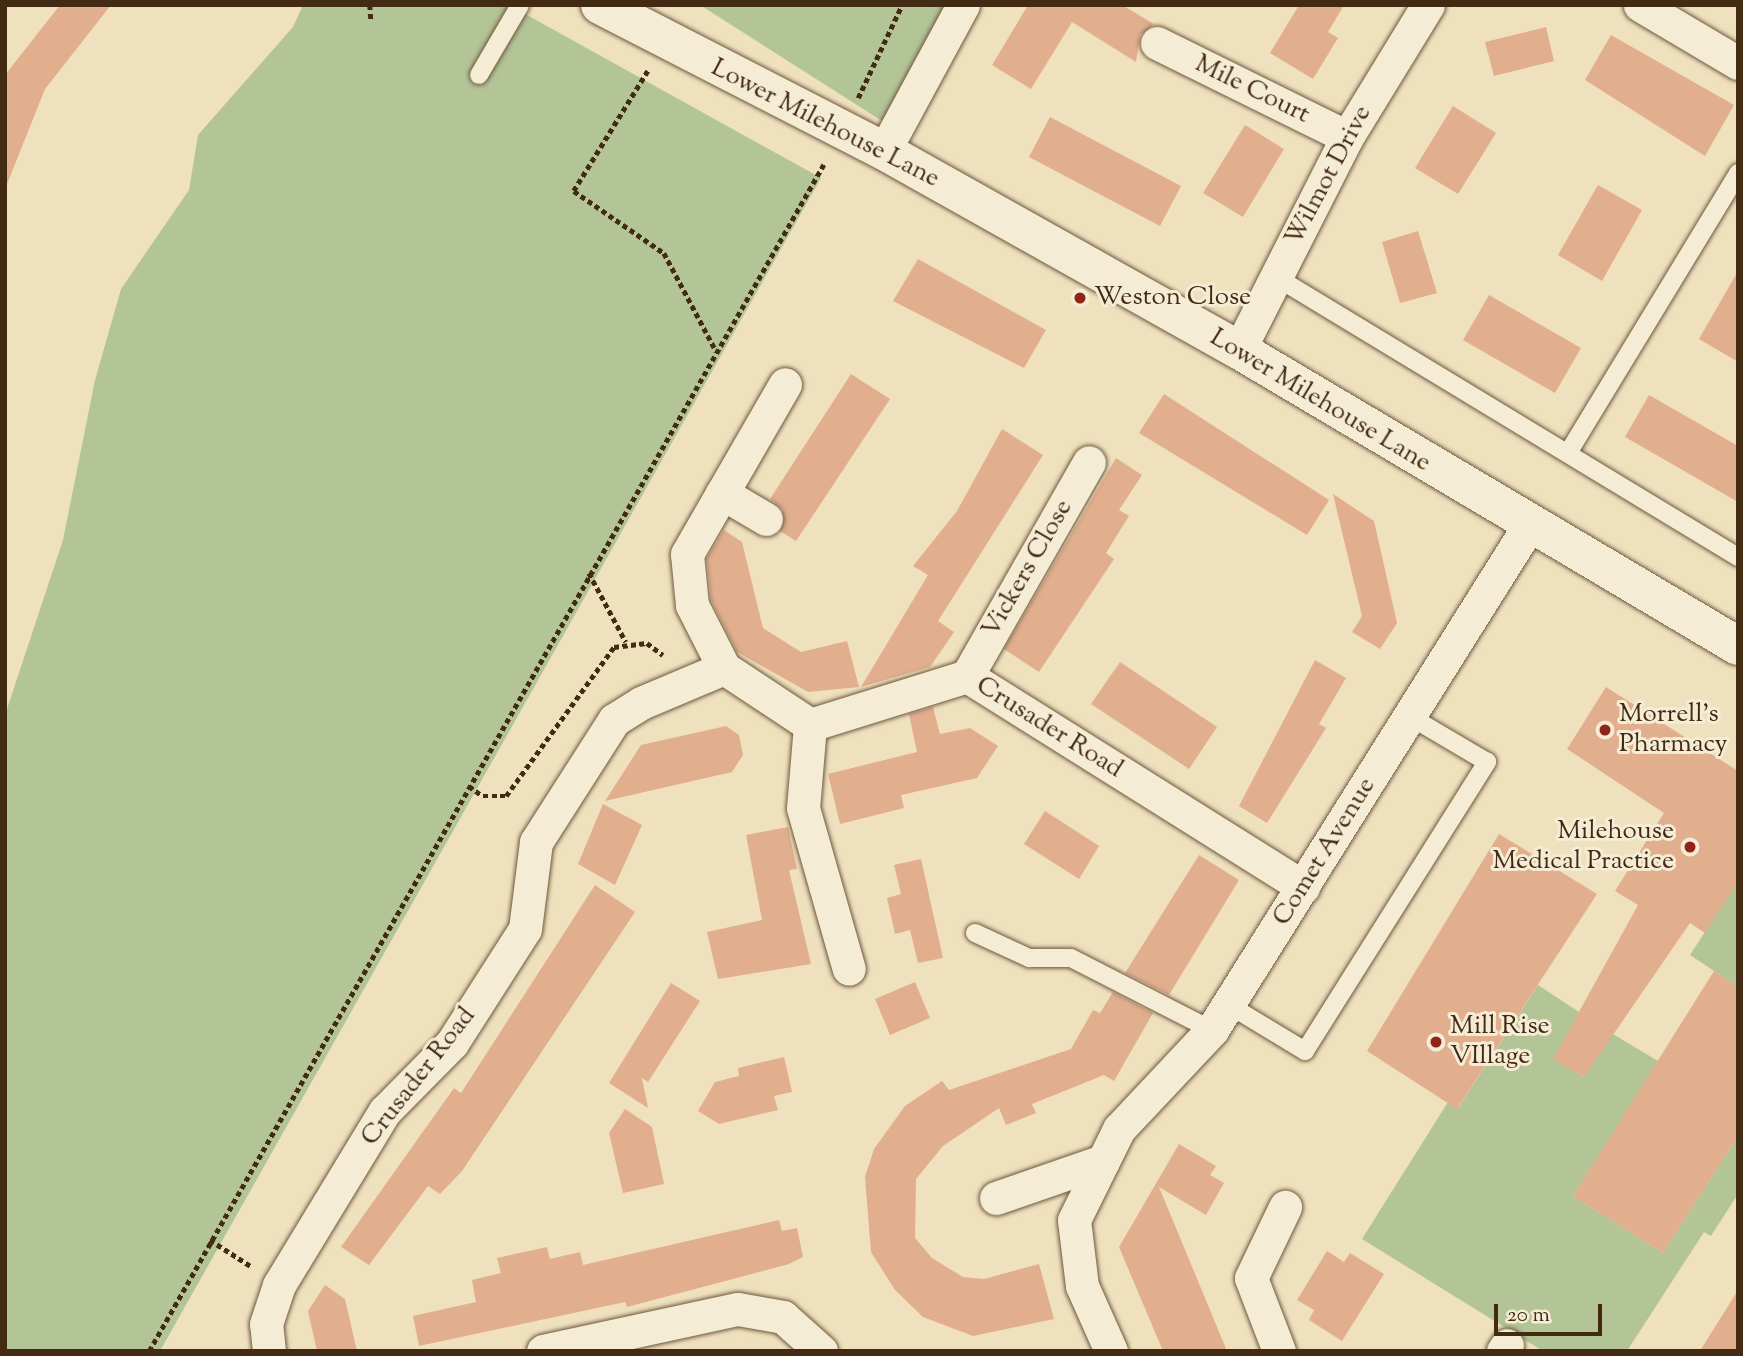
<!DOCTYPE html>
<style>
body{margin:0}
#map{position:relative;width:1743px;height:1356px;overflow:hidden;background:#f0e1be;font-family:"Sorts Mill Goudy",serif}
div>[style]{position:absolute}
[style*='--x']{left:calc(var(--x)*1px);top:calc(var(--y)*1px);width:calc(var(--w)*1px);rotate:calc(var(--a)*1deg)}
.green>*{inset:0;background:#b3c497}
.building>*{inset:0;background:#e1ae8e}
.path>*{height:4.5px;margin-top:-2.25px;transform-origin:0;background:repeating-linear-gradient(90deg,#422a13 0 5px,transparent 0 8.5px)}
.roads{filter:drop-shadow(0 0 2px #6e583e) drop-shadow(0 0 2px #6e583e)}
.lane>*{height:18px;margin:-9px;padding:0 9px;transform-origin:9px;border-radius:9px;background:#f5ecd5}
.street>*{height:33px;margin:-16.5px;padding:0 16.5px;transform-origin:16.5px;border-radius:16.5px;background:#f5ecd5}
.secondary>*{height:38px;margin:-19px;padding:0 19px;transform-origin:19px;border-radius:19px;background:#f5ecd5}
.dots>*{width:19px;height:19px;translate:-50% -50%;box-sizing:border-box;border:4px solid #f5ecd5;border-radius:50%}
span{translate:-50% -50%;white-space:nowrap;text-align:center;line-height:1.15;-webkit-text-stroke:6px #f5ecd5;paint-order:stroke}
.street-label{font-size:26px;color:#422a13}
.poi-label{font-size:26px;color:#422a13}
.left{translate:0 -50%;text-align:left}
.right{translate:-100% -50%;text-align:right}
.frame{position:absolute;inset:0;border:7px solid #422a13;pointer-events:none}
.scale{position:absolute;left:1494px;top:1304px;width:108px;height:32px;box-sizing:border-box;border:4px solid #422a13;border-top:0;padding-left:9px;font-size:21px;line-height:24px;white-space:nowrap;color:#422a13;-webkit-text-stroke:5px #f5ecd5;paint-order:stroke}
</style>
<div id="map">
<div class="green">
<div style="clip-path:polygon(303px 5px,509px 5px,821px 178px,160px 1351px,5px 1351px,5px 715px,63px 540px,95px 380px,121px 289px,189px 190px,198px 135px,293px 27px)"></div>
<div style="clip-path:polygon(700px 5px,945px 5px,882px 121px)"></div>
<div style="clip-path:polygon(1738px 881px,1738px 987px,1690px 955px)"></div>
<div style="clip-path:polygon(1538px 985px,1579px 1012px,1554px 1059px,1584px 1077px,1613px 1034px,1658px 1061px,1573px 1196px,1663px 1253px,1738px 1136px,1738px 1194px,1711px 1236px,1704px 1232px,1627px 1351px,1543px 1351px,1362px 1239px,1448px 1102px,1458px 1108px)"></div>
</div>
<div class="building">
<div style="clip-path:polygon(60px 5px,111px 5px,45px 89px,5px 189px,5px 75px)"></div>
<div style="clip-path:polygon(1028px 5px,1122px 5px,1154px 24px,1140px 35px,1136px 62px,1072px 22px,1031px 89px,992px 65px)"></div>
<div style="clip-path:polygon(1299px 5px,1344px 5px,1328px 32px,1338px 38px,1313px 79px,1270px 53px)"></div>
<div style="clip-path:polygon(1546px 27px,1554px 61px,1494px 76px,1485px 42px)"></div>
<div style="clip-path:polygon(1611px 35px,1734px 105px,1705px 156px,1585px 80px)"></div>
<div style="clip-path:polygon(1453px 106px,1496px 133px,1458px 194px,1415px 168px)"></div>
<div style="clip-path:polygon(1050px 117px,1181px 186px,1160px 226px,1029px 157px)"></div>
<div style="clip-path:polygon(1245px 125px,1284px 149px,1243px 217px,1203px 193px)"></div>
<div style="clip-path:polygon(1598px 185px,1642px 210px,1602px 281px,1558px 255px)"></div>
<div style="clip-path:polygon(1418px 231px,1437px 293px,1400px 303px,1382px 242px)"></div>
<div style="clip-path:polygon(918px 259px,1046px 330px,1024px 368px,893px 301px)"></div>
<div style="clip-path:polygon(1738px 271px,1738px 362px,1699px 339px)"></div>
<div style="clip-path:polygon(1489px 295px,1581px 348px,1555px 393px,1463px 340px)"></div>
<div style="clip-path:polygon(851px 374px,890px 399px,796px 541px,780px 531px,783px 510px,770px 499px)"></div>
<div style="clip-path:polygon(1164px 394px,1329px 500px,1307px 535px,1139px 433px)"></div>
<div style="clip-path:polygon(1649px 395px,1738px 446px,1738px 502px,1625px 437px)"></div>
<div style="clip-path:polygon(1002px 429px,1043px 455px,938px 621px,954px 632px,930px 667px,861px 687px,928px 575px,913px 566px,957px 511px)"></div>
<div style="clip-path:polygon(1116px 458px,1142px 475px,1119px 510px,1129px 516px,1106px 553px,1114px 559px,1039px 672px,1004px 649px)"></div>
<div style="clip-path:polygon(1333px 494px,1374px 521px,1397px 623px,1380px 649px,1352px 632px,1362px 616px)"></div>
<div style="clip-path:polygon(724px 530px,742px 542px,763px 628px,801px 652px,847px 641px,859px 687px,808px 692px,737px 652px,711px 600px,707px 558px)"></div>
<div style="clip-path:polygon(1315px 660px,1346px 678px,1319px 724px,1326px 728px,1267px 823px,1239px 806px)"></div>
<div style="clip-path:polygon(1120px 662px,1217px 727px,1189px 769px,1091px 704px)"></div>
<div style="clip-path:polygon(1606px 687px,1738px 771px,1738px 881px,1705px 933px,1690px 923px,1584px 1077px,1553px 1059px,1638px 905px,1615px 891px,1664px 813px,1567px 749px)"></div>
<div style="clip-path:polygon(933px 707px,940px 734px,970px 728px,998px 746px,977px 778px,901px 795px,904px 808px,840px 824px,828px 774px,917px 752px,909px 714px)"></div>
<div style="clip-path:polygon(726px 726px,739px 735px,743px 755px,732px 772px,605px 801px,641px 745px)"></div>
<div style="clip-path:polygon(603px 804px,642px 825px,615px 885px,578px 864px)"></div>
<div style="clip-path:polygon(1045px 811px,1099px 846px,1079px 879px,1024px 844px)"></div>
<div style="clip-path:polygon(788px 827px,797px 869px,789px 870px,811px 964px,718px 979px,707px 932px,762px 920px,746px 835px)"></div>
<div style="clip-path:polygon(1499px 834px,1597px 894px,1457px 1109px,1367px 1051px)"></div>
<div style="clip-path:polygon(1199px 855px,1239px 880px,1169px 995px,1125px 973px)"></div>
<div style="clip-path:polygon(921px 859px,943px 958px,918px 963px,910px 930px,895px 934px,887px 898px,901px 894px,894px 865px)"></div>
<div style="clip-path:polygon(595px 885px,635px 912px,462px 1171px,440px 1194px,428px 1186px,369px 1265px,341px 1247px,454px 1088px,461px 1093px)"></div>
<div style="clip-path:polygon(1714px 971px,1738px 987px,1738px 1136px,1663px 1253px,1573px 1196px)"></div>
<div style="clip-path:polygon(915px 982px,930px 1018px,890px 1035px,875px 999px)"></div>
<div style="clip-path:polygon(671px 983px,700px 1001px,648px 1082px,642px 1078px,648px 1108px,609px 1083px)"></div>
<div style="clip-path:polygon(1113px 992px,1153px 1013px,1114px 1081px,1104px 1075px,1032px 1104px,1036px 1113px,1006px 1125px,999px 1108px,943px 1146px,916px 1179px,915px 1238px,932px 1258px,963px 1277px,984px 1279px,1039px 1264px,1054px 1319px,973px 1336px,923px 1317px,895px 1290px,871px 1252px,865px 1177px,874px 1149px,905px 1106px,942px 1081px,949px 1090px,1071px 1049px,1093px 1010px,1100px 1013px)"></div>
<div style="clip-path:polygon(784px 1057px,792px 1092px,774px 1096px,778px 1110px,719px 1124px,698px 1111px,715px 1082px,739px 1076px,738px 1068px)"></div>
<div style="clip-path:polygon(625px 1109px,652px 1127px,664px 1184px,623px 1193px,609px 1133px)"></div>
<div style="clip-path:polygon(1179px 1144px,1216px 1166px,1210px 1175px,1224px 1183px,1206px 1215px,1159px 1187px,1227px 1351px,1163px 1351px,1119px 1247px)"></div>
<div style="clip-path:polygon(779px 1220px,782px 1231px,797px 1228px,803px 1257px,789px 1264px,627px 1307px,625px 1302px,419px 1346px,413px 1316px,476px 1302px,472px 1280px,501px 1273px,497px 1258px,547px 1247px,550px 1259px,580px 1252px,583px 1265px)"></div>
<div style="clip-path:polygon(1327px 1251px,1344px 1262px,1350px 1253px,1384px 1274px,1342px 1341px,1309px 1320px,1314px 1310px,1297px 1300px)"></div>
<div style="clip-path:polygon(325px 1285px,345px 1299px,357px 1351px,317px 1351px,308px 1311px)"></div>
<div style="clip-path:polygon(1738px 1290px,1738px 1351px,1700px 1351px)"></div>
</div>
<div class="path">
<div style="--x:370;--y:5;--w:16;--a:86"></div>
<div style="--x:648;--y:71;--w:141;--a:121.7"></div>
<div style="--x:574;--y:191;--w:109;--a:34.6"></div>
<div style="--x:664;--y:253;--w:111;--a:62"></div>
<div style="--x:858;--y:98;--w:103;--a:-64.7"></div>
<div style="--x:589;--y:573;--w:78;--a:61.8"></div>
<div style="--x:469;--y:786;--w:17;--a:36"></div>
<div style="--x:483;--y:796;--w:23;--a:0"></div>
<div style="--x:506;--y:796;--w:184;--a:-54.1"></div>
<div style="--x:614;--y:647;--w:33;--a:-7"></div>
<div style="--x:647;--y:643;--w:20;--a:37"></div>
<div style="--x:210;--y:1240;--w:50;--a:32.7"></div>
<div style="--x:149;--y:1351;--w:1368;--a:-60.38"></div>
</div>
<div class="roads">
<div class="lane">
<div style="--x:479;--y:75;--w:81;--a:-59.6"></div>
<div style="--x:1276;--y:277;--w:540;--a:31.22"></div>
<div style="--x:1568;--y:453;--w:328;--a:-58.7"></div>
<div style="--x:975;--y:933;--w:60;--a:24.8"></div>
<div style="--x:1029;--y:958;--w:42;--a:0"></div>
<div style="--x:1071;--y:958;--w:158;--a:27.1"></div>
<div style="--x:1229;--y:1005;--w:89;--a:31.2"></div>
<div style="--x:1305;--y:1051;--w:342;--a:-57.8"></div>
<div style="--x:1487;--y:762;--w:88;--a:-149.4"></div>
</div>
<div class="street">
<div style="--x:1640;--y:5;--w:114;--a:30.6"></div>
<div style="--x:1157;--y:43;--w:212;--a:26.3"></div>
<div style="--x:884;--y:151;--w:166;--a:-61.6"></div>
<div style="--x:1239;--y:350;--w:239;--a:-63.1"></div>
<div style="--x:1347;--y:137;--w:155;--a:-58.5"></div>
<div style="--x:722;--y:493;--w:51;--a:30.6"></div>
<div style="--x:724;--y:668;--w:71;--a:-116.9"></div>
<div style="--x:692;--y:605;--w:51;--a:-95.6"></div>
<div style="--x:687;--y:554;--w:196;--a:-60"></div>
<div style="--x:967;--y:676;--w:246;--a:-60.3"></div>
<div style="--x:810;--y:725;--w:83;--a:94.8"></div>
<div style="--x:803;--y:808;--w:167;--a:74.1"></div>
<div style="--x:996;--y:1198;--w:113;--a:-19.1"></div>
<div style="--x:269;--y:1351;--w:27;--a:-96"></div>
<div style="--x:266;--y:1324;--w:41;--a:-71.6"></div>
<div style="--x:279;--y:1285;--w:204;--a:-58.7"></div>
<div style="--x:385;--y:1111;--w:95;--a:-45.4"></div>
<div style="--x:452;--y:1043;--w:135;--a:-57.4"></div>
<div style="--x:525;--y:929;--w:88;--a:-82.8"></div>
<div style="--x:536;--y:842;--w:145;--a:-57.4"></div>
<div style="--x:614;--y:720;--w:32;--a:-32"></div>
<div style="--x:641;--y:703;--w:90;--a:-22.9"></div>
<div style="--x:724;--y:668;--w:103;--a:33.5"></div>
<div style="--x:810;--y:725;--w:164;--a:-17.3"></div>
<div style="--x:967;--y:676;--w:397;--a:32.1"></div>
<div style="--x:543;--y:1351;--w:199;--a:-12.2"></div>
<div style="--x:738;--y:1309;--w:46;--a:10.1"></div>
<div style="--x:783;--y:1317;--w:51;--a:41.8"></div>
<div style="--x:1111;--y:1351;--w:71;--a:-114"></div>
<div style="--x:1082;--y:1286;--w:66;--a:-96.9"></div>
<div style="--x:1074;--y:1220;--w:102;--a:-63.7"></div>
<div style="--x:1119;--y:1129;--w:136;--a:-46.8"></div>
<div style="--x:1212;--y:1030;--w:594;--a:-57.86"></div>
<div style="--x:1279;--y:1351;--w:78;--a:-111"></div>
<div style="--x:1251;--y:1278;--w:79;--a:-64.4"></div>
<div style="--x:1503;--y:1351;--w:7;--a:-56"></div>
</div>
<div class="secondary">
<div style="--x:600;--y:5;--w:319;--a:27.2"></div>
<div style="--x:884;--y:151;--w:407;--a:29.3"></div>
<div style="--x:1239;--y:350;--w:580;--a:30.68"></div>
</div>
</div>
<div class="dots">
<div style="left:1080px;top:298px;background:#8f2418"></div>
<div style="left:1605px;top:730px;background:#8f2418"></div>
<div style="left:1690px;top:847px;background:#8f2418"></div>
<div style="left:1436px;top:1042px;background:#8f2418"></div>
</div>
<div class="street-label">
<span style="left:1252px;top:90px;rotate:26deg">Mile Court</span>
<span style="left:825px;top:124px;rotate:27deg">Lower Milehouse Lane</span>
<span style="left:1329px;top:176px;rotate:-62deg">Wilmot Drive</span>
<span style="left:1320px;top:401px;rotate:31deg">Lower Milehouse Lane</span>
<span style="left:1028px;top:569px;rotate:-60deg">Vickers Close</span>
<span style="left:1049px;top:728px;rotate:32deg">Crusader Road</span>
<span style="left:1325px;top:852px;rotate:-58deg">Comet Avenue</span>
<span style="left:419px;top:1077px;rotate:-52deg">Crusader Road</span>
</div>
<div class="poi-label">
<span class="left" style="left:1094px;top:298px">Weston Close</span>
<span class="left" style="left:1619px;top:730px">Morrell's<br>Pharmacy</span>
<span class="right" style="left:1674px;top:847px">Milehouse<br>Medical Practice</span>
<span class="left" style="left:1450px;top:1042px">Mill Rise<br>VIllage</span>
</div>
<div class="frame"></div>
<div class="scale">20 m</div>
</div>
